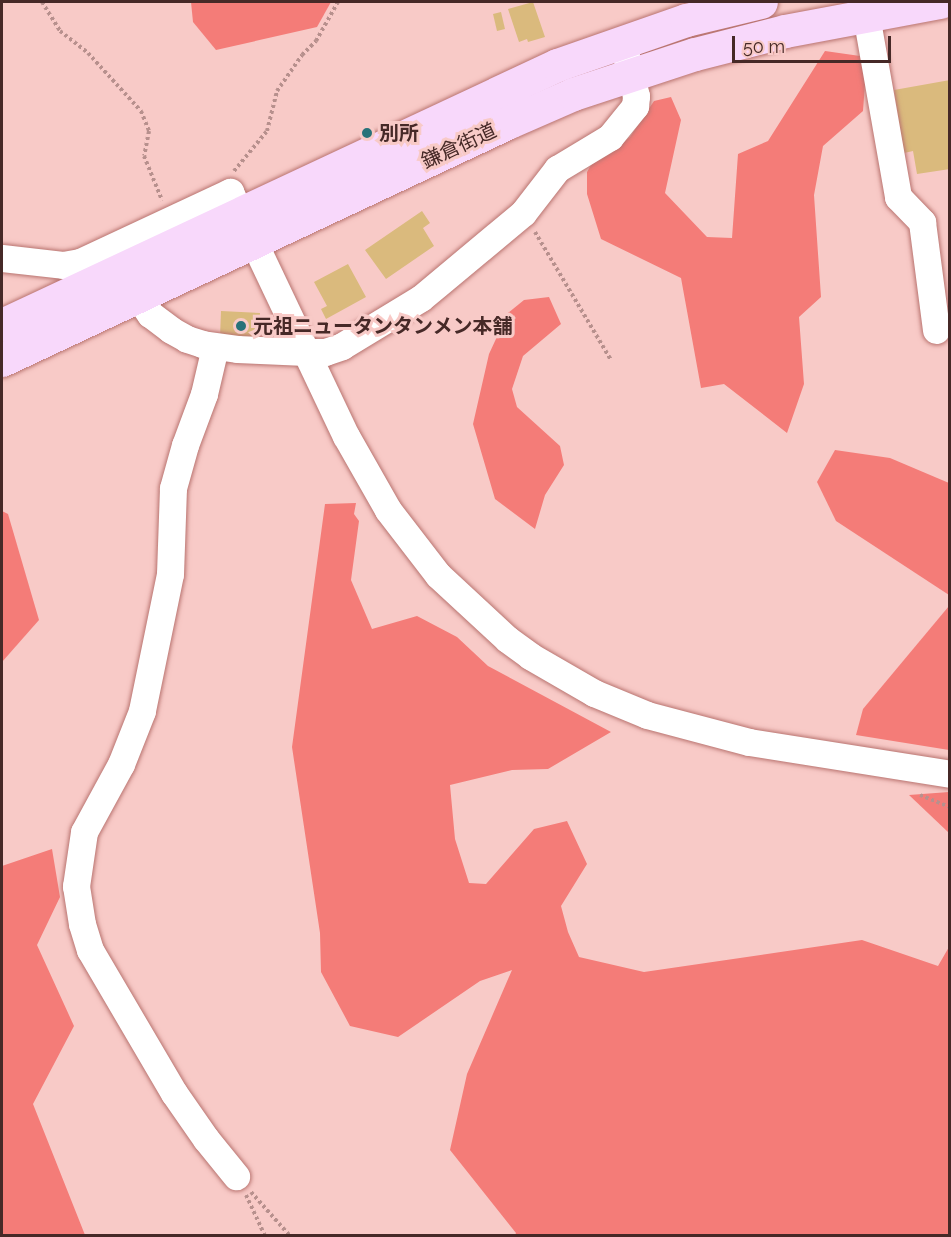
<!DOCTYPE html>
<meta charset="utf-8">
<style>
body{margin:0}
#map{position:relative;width:951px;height:1237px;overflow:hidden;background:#f8cac7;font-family:Raleway,"Noto Sans JP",sans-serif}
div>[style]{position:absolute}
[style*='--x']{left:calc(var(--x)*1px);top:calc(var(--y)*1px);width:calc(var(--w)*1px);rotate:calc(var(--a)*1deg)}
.forest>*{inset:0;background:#f47c78}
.building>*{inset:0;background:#daba7d}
.path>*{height:4px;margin-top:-2px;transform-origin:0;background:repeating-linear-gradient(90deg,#b7908d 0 3px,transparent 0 6px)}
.roads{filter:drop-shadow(0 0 2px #b97470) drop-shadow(0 0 2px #b97470)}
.minor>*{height:27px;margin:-13.5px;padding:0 13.5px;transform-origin:13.5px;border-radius:13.5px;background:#fff}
.major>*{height:33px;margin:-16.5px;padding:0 16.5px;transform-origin:16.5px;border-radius:16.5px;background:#f8d8fb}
.dots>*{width:16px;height:16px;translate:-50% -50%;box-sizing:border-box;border:3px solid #f8cac7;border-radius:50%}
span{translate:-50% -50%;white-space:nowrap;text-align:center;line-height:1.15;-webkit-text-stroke:6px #f8cac7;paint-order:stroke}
.poi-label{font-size:20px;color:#462927;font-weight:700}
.left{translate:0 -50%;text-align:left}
.street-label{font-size:20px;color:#462927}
.frame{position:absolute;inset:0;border:3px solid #462927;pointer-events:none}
.scale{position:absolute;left:732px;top:36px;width:159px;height:27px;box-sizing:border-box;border:3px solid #462927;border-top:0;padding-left:8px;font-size:18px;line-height:21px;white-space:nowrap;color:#462927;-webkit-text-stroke:4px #f8cac7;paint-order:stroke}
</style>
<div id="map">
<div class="forest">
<div style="clip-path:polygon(191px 2px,331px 2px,317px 27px,216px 50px,193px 22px)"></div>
<div style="clip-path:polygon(825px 51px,867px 57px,863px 111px,823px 146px,814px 195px,821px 297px,799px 317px,804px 384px,787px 433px,724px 384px,701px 388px,681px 278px,601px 239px,587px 194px,587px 172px,595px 158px,615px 149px,630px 137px,654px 101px,671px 97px,681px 120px,665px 193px,707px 237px,732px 238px,738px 154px,768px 141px)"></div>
<div style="clip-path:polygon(549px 297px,561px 324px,523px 356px,512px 389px,517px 407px,560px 446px,564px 465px,545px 495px,535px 529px,495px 499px,473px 424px,489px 354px,508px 313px,524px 300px)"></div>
<div style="clip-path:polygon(835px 450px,890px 458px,949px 483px,949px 595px,836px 521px,817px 482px)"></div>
<div style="clip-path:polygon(356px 503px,354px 514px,359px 521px,351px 580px,372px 629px,417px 616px,457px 637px,488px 666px,611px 732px,548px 769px,512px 770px,450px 785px,455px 839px,469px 883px,486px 884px,534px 829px,567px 821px,587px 864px,561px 906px,568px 932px,579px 957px,644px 972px,862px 940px,938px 966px,949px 947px,949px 1235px,515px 1235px,516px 1233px,450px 1150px,467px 1074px,512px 970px,480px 981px,398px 1037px,350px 1026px,321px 972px,320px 933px,292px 747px,325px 504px)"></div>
<div style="clip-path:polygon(2px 511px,8px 514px,39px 620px,2px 662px)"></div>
<div style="clip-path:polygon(949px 606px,949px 750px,856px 735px,863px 709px)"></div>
<div style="clip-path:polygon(949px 792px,949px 833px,909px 795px)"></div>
<div style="clip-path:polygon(52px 849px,60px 897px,37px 945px,74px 1026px,33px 1104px,85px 1235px,2px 1235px,2px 866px)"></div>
</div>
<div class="building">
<div style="clip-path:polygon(533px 2px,545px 37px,528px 42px,527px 39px,519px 42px,508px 9px)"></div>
<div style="clip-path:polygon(501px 12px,505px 29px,497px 31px,493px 14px)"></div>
<div style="clip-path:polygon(950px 80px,950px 169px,917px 174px,913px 151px,904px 153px,894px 90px)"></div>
<div style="clip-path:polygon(422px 211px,430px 223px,423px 228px,434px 246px,386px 279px,365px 250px)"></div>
<div style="clip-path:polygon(348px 264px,366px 297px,326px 319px,321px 309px,327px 306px,314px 282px)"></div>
<div style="clip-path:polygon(221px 311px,260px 313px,259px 340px,220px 337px)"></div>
</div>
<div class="path">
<div style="--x:42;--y:2;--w:34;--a:58"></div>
<div style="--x:60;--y:31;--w:36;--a:38"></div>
<div style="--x:88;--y:53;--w:79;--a:47.6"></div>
<div style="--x:141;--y:111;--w:22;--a:68"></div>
<div style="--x:149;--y:131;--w:25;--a:101"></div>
<div style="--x:144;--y:156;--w:48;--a:67.8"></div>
<div style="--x:234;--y:171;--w:52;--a:-50.5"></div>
<div style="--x:267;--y:131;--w:41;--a:-76"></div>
<div style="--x:277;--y:91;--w:44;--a:-55.2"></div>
<div style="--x:302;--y:55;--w:20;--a:-45"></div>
<div style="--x:316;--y:41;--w:45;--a:-60.6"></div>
<div style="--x:535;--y:232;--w:149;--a:59.3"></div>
<div style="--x:920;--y:795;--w:32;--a:22"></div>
<div style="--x:251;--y:1192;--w:59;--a:48.4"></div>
<div style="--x:246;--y:1195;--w:45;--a:65.1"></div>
</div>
<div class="roads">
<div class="minor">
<div style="--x:866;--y:15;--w:185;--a:80"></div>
<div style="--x:898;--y:197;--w:35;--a:46"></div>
<div style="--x:922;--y:222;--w:109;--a:82.6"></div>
<div style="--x:2;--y:258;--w:61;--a:6.5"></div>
<div style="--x:63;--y:265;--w:17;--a:-10"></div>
<div style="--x:80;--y:262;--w:166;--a:-25"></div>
<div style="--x:230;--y:192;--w:270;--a:64.6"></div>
<div style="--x:346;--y:436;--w:85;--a:60.4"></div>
<div style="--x:388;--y:510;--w:82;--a:52.4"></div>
<div style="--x:438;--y:575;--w:94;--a:42.8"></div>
<div style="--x:507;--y:639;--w:29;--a:36"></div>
<div style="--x:530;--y:656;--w:74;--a:30"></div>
<div style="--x:594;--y:693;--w:57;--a:22.5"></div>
<div style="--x:647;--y:715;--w:106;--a:14.8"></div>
<div style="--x:749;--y:742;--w:204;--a:9"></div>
<div style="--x:138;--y:297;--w:21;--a:55"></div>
<div style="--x:150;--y:314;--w:26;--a:37"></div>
<div style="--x:171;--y:330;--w:18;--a:29"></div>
<div style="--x:187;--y:339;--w:16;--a:18"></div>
<div style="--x:202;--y:344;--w:35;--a:8"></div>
<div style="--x:237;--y:349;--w:69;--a:2.5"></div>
<div style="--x:306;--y:352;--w:19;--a:0"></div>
<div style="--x:325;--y:352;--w:18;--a:-19"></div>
<div style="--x:342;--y:346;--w:92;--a:-31.3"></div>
<div style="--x:421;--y:298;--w:133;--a:-39.8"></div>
<div style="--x:523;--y:213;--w:56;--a:-52.3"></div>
<div style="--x:557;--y:169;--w:62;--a:-31.1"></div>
<div style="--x:610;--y:137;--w:40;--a:-51"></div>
<div style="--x:635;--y:106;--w:10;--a:-84"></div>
<div style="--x:636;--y:96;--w:41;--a:-104"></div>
<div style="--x:215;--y:347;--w:48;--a:103.2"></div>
<div style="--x:204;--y:394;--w:54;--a:110.4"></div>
<div style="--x:185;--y:445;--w:45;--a:105.6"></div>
<div style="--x:173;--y:488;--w:86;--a:92"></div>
<div style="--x:170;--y:574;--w:140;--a:101.6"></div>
<div style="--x:142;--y:711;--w:57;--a:111.6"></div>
<div style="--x:121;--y:764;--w:77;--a:118.6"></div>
<div style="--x:84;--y:832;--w:55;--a:98.4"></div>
<div style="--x:76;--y:886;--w:38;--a:81"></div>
<div style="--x:82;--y:924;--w:27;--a:73"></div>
<div style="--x:90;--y:950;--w:166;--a:59.6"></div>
<div style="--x:174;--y:1093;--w:56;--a:55.2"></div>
<div style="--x:206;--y:1139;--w:48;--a:51"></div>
</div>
<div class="major">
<div style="--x:2;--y:325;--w:613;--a:-25.1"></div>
<div style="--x:557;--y:65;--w:137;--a:-19.2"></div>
<div style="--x:686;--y:20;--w:77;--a:-13.5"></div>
<div style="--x:2;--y:360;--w:558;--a:-25.14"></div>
<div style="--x:507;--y:123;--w:72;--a:-23.7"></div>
<div style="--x:573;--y:94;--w:128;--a:-18.2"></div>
<div style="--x:695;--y:54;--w:93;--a:-14.3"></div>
<div style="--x:785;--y:31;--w:158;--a:-10.6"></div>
</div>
</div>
<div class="dots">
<div style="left:367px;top:133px;background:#287279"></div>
<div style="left:241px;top:326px;background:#287279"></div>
</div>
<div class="poi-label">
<span class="left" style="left:379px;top:133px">別所</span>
<span class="left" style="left:253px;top:326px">元祖ニュータンタンメン本舗</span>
</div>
<div class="street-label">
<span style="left:459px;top:146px;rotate:-25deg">鎌倉街道</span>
</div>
<div class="frame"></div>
<div class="scale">50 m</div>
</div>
